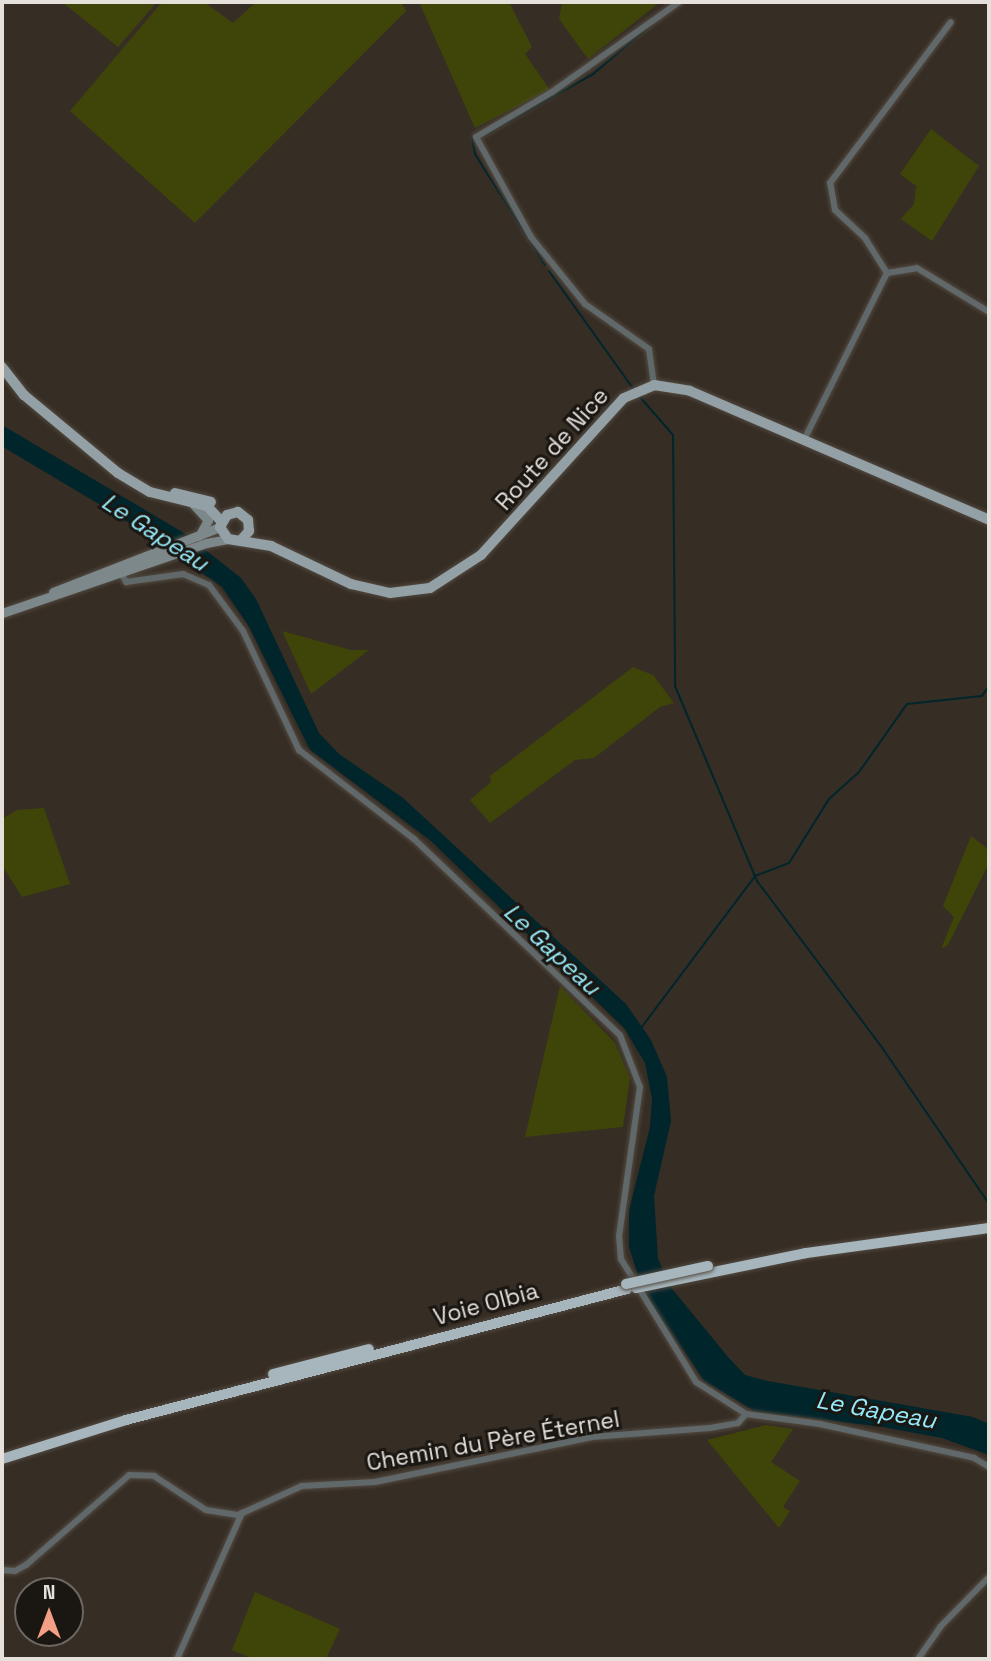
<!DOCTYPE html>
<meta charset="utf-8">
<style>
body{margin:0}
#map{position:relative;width:991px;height:1661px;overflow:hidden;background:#362d24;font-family:"Space Grotesk",sans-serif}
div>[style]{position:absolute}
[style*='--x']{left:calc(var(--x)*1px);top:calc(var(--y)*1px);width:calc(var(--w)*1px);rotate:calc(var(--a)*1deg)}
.green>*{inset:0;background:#3f4509}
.water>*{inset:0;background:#00252b}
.stream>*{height:2px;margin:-1px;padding:0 1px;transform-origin:1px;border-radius:1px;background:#00252b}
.roads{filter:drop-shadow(0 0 2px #524a41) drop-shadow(0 0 2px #524a41)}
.street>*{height:6px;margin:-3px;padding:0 3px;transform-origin:3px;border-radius:3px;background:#61686a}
.secondary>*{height:9px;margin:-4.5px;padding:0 4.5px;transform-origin:4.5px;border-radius:4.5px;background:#7d888b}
.primary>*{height:10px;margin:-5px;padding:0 5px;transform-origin:5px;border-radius:5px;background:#93a0a5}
.highway>*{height:10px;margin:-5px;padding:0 5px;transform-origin:5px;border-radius:5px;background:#a6b6bc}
.bridges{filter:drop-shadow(0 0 2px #524a41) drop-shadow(0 0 2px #524a41)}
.highway-bridge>*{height:10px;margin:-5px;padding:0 5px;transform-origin:5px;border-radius:5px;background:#a6b6bc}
span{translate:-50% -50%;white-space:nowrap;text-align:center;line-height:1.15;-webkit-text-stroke:6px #1a1612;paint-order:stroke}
.street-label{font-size:23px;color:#e6e0db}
.water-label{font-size:24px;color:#95e9f8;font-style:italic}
.frame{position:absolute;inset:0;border:4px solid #e6e0db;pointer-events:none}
.north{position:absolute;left:14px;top:1577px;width:70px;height:70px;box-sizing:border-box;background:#1a1612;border:2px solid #6c6762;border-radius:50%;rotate:0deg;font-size:19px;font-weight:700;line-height:28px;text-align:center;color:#e6e0db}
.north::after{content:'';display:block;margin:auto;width:24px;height:32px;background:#f39f86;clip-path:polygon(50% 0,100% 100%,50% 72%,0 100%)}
</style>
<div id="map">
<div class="green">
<div style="clip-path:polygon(62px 2px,157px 2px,118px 47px)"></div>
<div style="clip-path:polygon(162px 2px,204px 2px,233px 23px,256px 2px,401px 2px,406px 11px,195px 223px,70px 111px)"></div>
<div style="clip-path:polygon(419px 2px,509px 2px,532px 47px,525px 54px,550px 90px,475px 128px)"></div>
<div style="clip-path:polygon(562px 2px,658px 2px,659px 3px,588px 59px,559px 19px)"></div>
<div style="clip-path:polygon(931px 129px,979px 166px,932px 241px,901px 219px,914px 204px,916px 186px,900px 174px)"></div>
<div style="clip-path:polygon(282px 631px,351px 650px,369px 650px,311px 694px)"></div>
<div style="clip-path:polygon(633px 667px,653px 675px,674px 703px,660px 707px,594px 758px,575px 760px,490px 823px,470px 800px,491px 782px,490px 776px)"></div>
<div style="clip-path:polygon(44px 808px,70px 884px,22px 897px,2px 865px,2px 819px,17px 810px)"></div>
<div style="clip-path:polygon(971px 836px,989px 850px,989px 863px,948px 945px,941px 949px,954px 917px,943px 906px)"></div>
<div style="clip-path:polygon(560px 986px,615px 1043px,630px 1078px,623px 1127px,525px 1137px)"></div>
<div style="clip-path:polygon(766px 1425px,793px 1429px,771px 1462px,800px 1481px,783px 1507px,790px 1511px,779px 1528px,707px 1440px)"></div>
<div style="clip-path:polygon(255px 1592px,340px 1629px,326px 1659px,253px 1659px,232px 1650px)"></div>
</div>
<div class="water">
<div style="clip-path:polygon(2px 425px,184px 533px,241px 578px,256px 599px,319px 733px,339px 754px,403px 798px,626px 1004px,651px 1040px,667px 1077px,671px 1121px,654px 1196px,658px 1258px,669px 1285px,728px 1357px,745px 1375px,768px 1381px,973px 1417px,989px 1424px,989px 1455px,942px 1438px,883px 1427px,754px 1411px,704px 1381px,643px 1291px,629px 1247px,629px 1210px,650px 1127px,652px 1099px,645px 1063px,624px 1028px,431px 841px,310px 750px,248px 625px,222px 587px,119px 516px,3px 447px)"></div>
</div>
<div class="stream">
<div style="--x:482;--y:137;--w:128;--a:-29.6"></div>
<div style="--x:593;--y:74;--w:75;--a:-40.1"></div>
<div style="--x:472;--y:138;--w:16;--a:79"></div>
<div style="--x:475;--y:154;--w:131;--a:57.8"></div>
<div style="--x:549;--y:271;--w:143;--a:54.4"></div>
<div style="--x:640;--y:397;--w:50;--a:49"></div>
<div style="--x:673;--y:435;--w:251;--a:89.5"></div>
<div style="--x:675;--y:686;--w:212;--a:67.2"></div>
<div style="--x:757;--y:881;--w:206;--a:53.1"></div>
<div style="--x:881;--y:1046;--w:191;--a:55.6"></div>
<div style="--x:641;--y:1028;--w:190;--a:-53.1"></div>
<div style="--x:755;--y:876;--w:36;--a:-21"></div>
<div style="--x:789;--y:863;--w:75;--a:-58"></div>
<div style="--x:829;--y:799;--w:40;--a:-42"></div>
<div style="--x:859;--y:772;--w:83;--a:-54.8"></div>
<div style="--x:907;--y:704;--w:75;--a:-6.1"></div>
<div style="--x:982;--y:696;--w:12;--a:-55"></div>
</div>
<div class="roads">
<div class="street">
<div style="--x:887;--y:273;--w:30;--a:-9"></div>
<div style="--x:917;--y:268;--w:84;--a:31.4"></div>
<div style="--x:654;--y:385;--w:36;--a:-98"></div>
<div style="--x:649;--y:349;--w:78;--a:-144.9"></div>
<div style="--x:585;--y:304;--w:86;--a:-128.9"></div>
<div style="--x:531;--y:237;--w:114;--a:-118.8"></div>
<div style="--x:476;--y:137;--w:88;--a:-30.6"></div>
<div style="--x:552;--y:92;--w:156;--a:-35.3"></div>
<div style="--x:804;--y:440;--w:186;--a:-63.6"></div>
<div style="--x:887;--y:273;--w:41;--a:-122.2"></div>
<div style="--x:865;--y:238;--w:41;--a:-137"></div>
<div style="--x:835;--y:210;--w:27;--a:-100"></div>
<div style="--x:830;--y:183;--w:201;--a:-53.1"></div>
<div style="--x:120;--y:571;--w:13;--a:61"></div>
<div style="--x:126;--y:582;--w:58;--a:-8"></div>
<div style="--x:183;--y:574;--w:28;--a:23"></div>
<div style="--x:209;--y:585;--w:57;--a:53.5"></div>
<div style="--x:243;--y:631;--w:132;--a:64.8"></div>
<div style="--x:299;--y:750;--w:145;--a:37.7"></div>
<div style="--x:414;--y:839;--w:284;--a:43.6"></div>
<div style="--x:620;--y:1035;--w:56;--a:69"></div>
<div style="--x:640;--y:1087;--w:150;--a:98"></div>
<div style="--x:619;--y:1236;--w:23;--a:85"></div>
<div style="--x:621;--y:1259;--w:144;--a:58.6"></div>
<div style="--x:696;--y:1382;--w:59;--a:32.6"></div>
<div style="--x:746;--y:1414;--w:75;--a:7.7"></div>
<div style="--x:820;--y:1424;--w:158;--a:12.4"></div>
<div style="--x:974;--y:1458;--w:17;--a:31"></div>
<div style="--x:2;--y:1570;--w:13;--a:4"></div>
<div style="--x:15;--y:1571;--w:13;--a:-29"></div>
<div style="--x:26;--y:1565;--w:137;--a:-41.1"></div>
<div style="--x:129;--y:1475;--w:25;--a:2"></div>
<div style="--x:154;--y:1476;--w:62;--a:33.2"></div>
<div style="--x:206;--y:1510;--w:32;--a:9"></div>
<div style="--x:238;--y:1515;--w:70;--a:-24.4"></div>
<div style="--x:302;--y:1486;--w:73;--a:-3.1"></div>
<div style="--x:375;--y:1482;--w:222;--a:-11.7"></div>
<div style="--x:592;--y:1437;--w:118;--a:-4.4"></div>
<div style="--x:710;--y:1428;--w:28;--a:-10"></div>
<div style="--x:738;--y:1423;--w:12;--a:-48"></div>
<div style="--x:177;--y:1659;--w:160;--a:-66"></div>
<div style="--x:918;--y:1659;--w:39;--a:-55"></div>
<div style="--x:940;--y:1627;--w:70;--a:-45.6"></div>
</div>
<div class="secondary">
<div style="--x:193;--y:504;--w:22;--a:47"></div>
<div style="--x:208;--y:520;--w:18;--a:119"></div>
<div style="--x:53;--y:592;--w:179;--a:-21.3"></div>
<div style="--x:2;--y:613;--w:216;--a:-18.9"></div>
<div style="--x:206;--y:543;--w:22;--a:-10"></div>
</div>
<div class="primary">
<div style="--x:2;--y:367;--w:36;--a:52"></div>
<div style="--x:24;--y:395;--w:122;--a:39.7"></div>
<div style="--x:118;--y:473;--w:37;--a:31"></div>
<div style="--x:150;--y:492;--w:59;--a:13.8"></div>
<div style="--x:207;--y:506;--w:21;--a:47"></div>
<div style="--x:175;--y:493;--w:37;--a:14"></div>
<div style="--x:242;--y:539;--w:11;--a:-49"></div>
<div style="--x:249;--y:531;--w:11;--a:-95"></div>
<div style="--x:248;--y:520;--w:13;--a:-141"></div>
<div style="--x:238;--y:512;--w:11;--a:165"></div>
<div style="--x:227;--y:515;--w:14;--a:120"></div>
<div style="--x:220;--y:527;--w:14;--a:56"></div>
<div style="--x:228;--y:539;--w:44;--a:9.2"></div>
<div style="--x:271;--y:546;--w:89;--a:25.4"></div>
<div style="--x:351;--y:584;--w:40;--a:13"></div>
<div style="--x:390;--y:593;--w:40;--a:-7.1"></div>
<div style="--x:430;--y:588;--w:61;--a:-32.9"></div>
<div style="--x:481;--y:555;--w:212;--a:-47.7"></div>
<div style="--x:624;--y:398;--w:33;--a:-23"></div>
<div style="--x:654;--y:385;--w:36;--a:9"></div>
<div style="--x:690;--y:391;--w:326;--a:23.3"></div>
</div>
<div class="highway">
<div style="--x:636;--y:1288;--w:174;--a:-11.6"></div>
<div style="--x:806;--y:1253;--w:185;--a:-7.8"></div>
<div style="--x:273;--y:1374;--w:99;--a:-14.6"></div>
<div style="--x:2;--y:1459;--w:130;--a:-17.5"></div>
<div style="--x:126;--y:1420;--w:518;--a:-14.65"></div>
</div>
</div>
<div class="bridges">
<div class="highway-bridge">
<div style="--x:626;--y:1284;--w:84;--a:-12.4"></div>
</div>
</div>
<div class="street-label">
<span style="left:552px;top:449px;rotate:-48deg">Route de Nice</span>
<span style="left:486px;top:1304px;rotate:-15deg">Voie Olbia</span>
<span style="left:493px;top:1441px;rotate:-10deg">Chemin du Père Éternel</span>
</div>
<div class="water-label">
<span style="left:155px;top:532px;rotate:33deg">Le Gapeau</span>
<span style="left:552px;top:949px;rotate:43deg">Le Gapeau</span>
<span style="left:876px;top:1410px;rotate:10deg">Le Gapeau</span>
</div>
<div class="frame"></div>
<div class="north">N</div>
</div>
